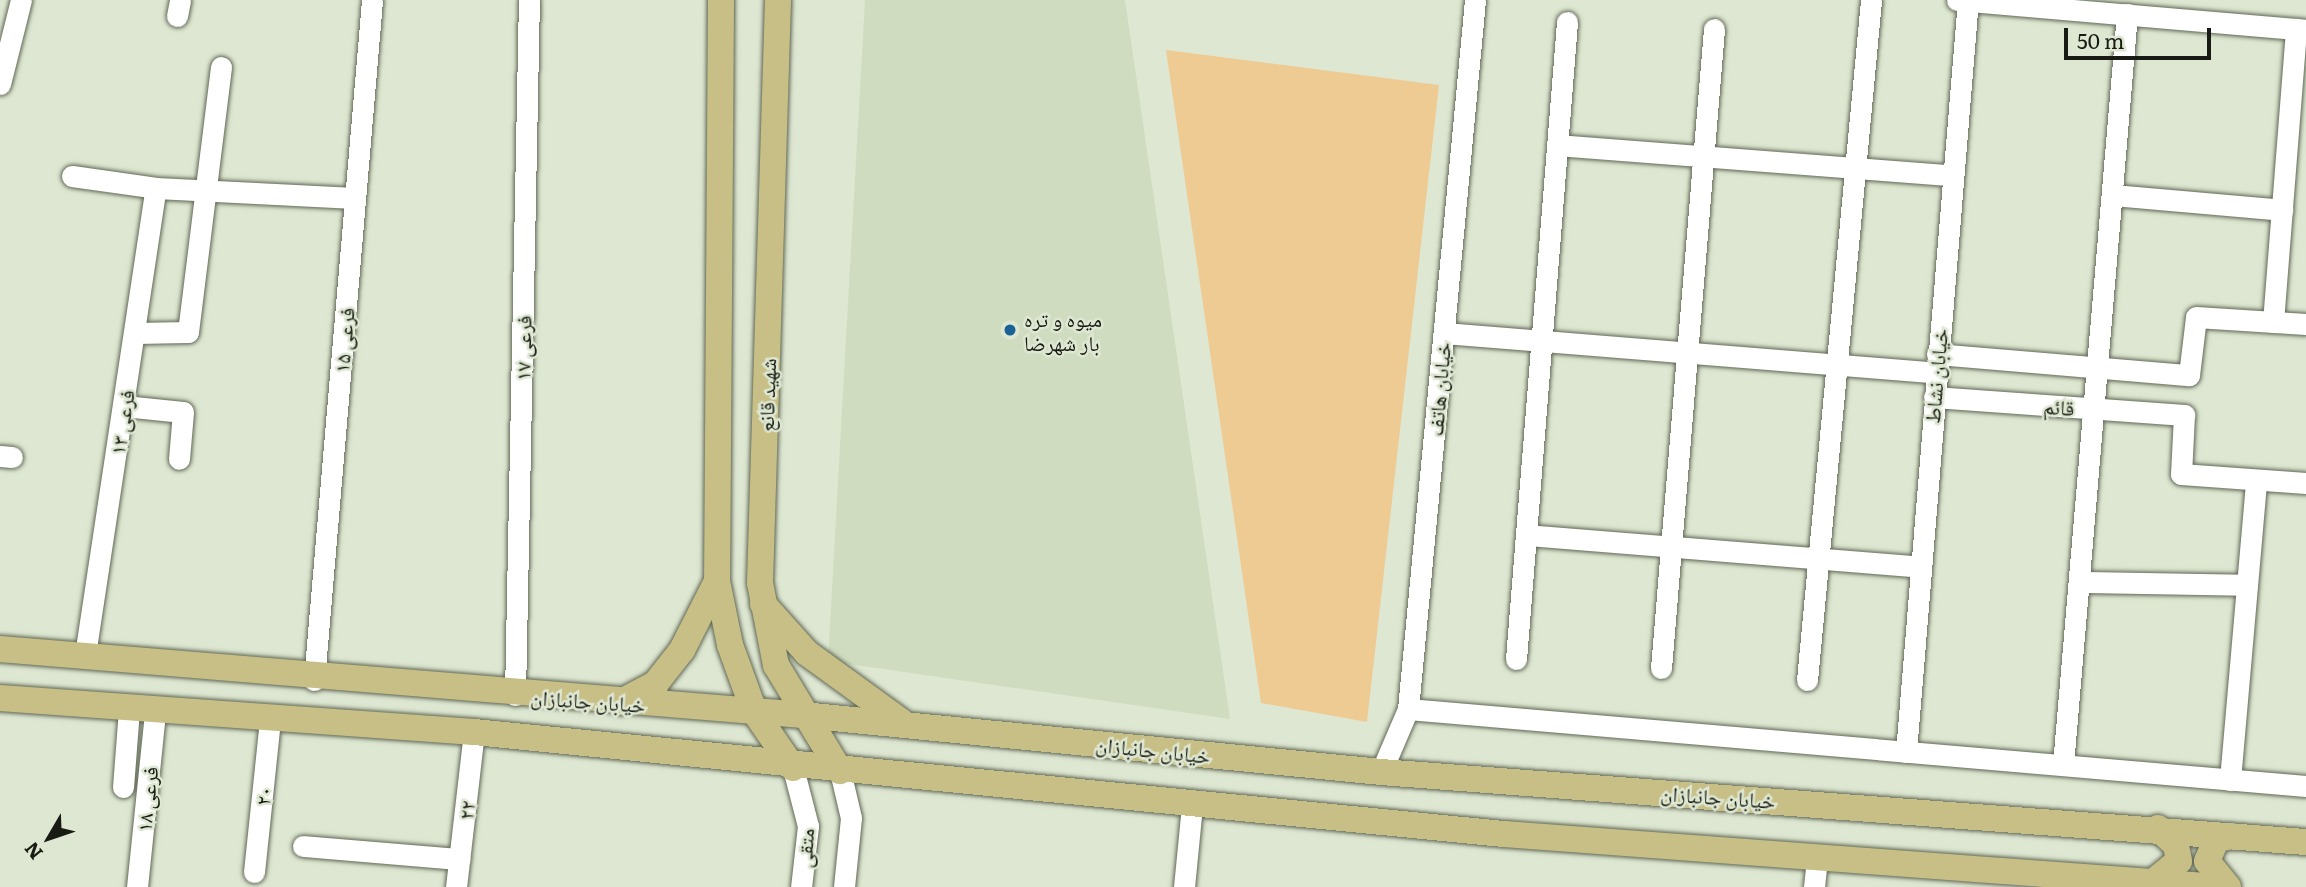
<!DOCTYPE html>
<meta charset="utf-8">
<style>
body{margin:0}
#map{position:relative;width:2306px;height:887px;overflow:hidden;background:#dee7d2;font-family:Literata,"Noto Naskh Arabic",serif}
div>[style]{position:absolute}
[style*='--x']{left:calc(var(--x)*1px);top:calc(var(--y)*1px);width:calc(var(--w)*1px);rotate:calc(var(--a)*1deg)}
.built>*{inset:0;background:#d0dcc0}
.green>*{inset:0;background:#efcb94}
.roads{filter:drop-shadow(0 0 2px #606855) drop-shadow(0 0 2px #606855)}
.minor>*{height:21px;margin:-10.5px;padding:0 10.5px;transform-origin:10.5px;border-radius:10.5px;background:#fff}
.major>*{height:26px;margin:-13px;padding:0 13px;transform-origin:13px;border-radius:13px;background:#c7bf85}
.dots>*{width:19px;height:19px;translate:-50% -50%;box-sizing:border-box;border:4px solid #dee7d2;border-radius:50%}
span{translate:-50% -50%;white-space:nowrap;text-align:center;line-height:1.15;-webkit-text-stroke:5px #dee7d2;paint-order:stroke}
.poi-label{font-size:21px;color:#181b13}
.left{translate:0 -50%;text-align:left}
.street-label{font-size:21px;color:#181b13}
.north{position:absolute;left:14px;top:803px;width:70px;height:70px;-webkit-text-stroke:5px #dee7d2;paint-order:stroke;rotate:231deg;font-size:19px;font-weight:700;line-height:28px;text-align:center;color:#181b13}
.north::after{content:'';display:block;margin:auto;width:24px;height:32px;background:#181b13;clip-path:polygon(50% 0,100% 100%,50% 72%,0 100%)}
.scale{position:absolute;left:2064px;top:28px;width:147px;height:32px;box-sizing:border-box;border:4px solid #181b13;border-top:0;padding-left:9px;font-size:21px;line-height:24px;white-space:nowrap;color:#181b13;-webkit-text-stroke:5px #dee7d2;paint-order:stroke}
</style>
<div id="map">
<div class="built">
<div style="clip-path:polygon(865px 0,1125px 0,1230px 719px,828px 661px)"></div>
</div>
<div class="green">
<div style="clip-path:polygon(1166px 50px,1439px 85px,1367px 722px,1261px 703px)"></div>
</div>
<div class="roads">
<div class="minor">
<div style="--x:1957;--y:0;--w:350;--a:4.9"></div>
<div style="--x:177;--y:16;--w:16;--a:-79"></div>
<div style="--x:0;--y:84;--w:87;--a:-76"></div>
<div style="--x:1557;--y:145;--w:395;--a:4.4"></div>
<div style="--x:72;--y:176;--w:85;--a:8.1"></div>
<div style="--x:156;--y:188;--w:199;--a:2.9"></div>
<div style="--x:2112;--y:195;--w:171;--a:5"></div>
<div style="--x:2273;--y:322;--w:294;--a:-85.5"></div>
<div style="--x:135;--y:333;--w:53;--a:-1.1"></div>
<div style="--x:188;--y:332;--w:267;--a:-82.9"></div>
<div style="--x:1444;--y:333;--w:494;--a:4.6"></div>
<div style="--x:1937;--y:354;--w:253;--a:4.8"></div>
<div style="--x:2189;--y:375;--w:58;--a:-83.1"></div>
<div style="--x:2196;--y:317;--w:110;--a:3.6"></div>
<div style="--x:1934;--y:397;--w:251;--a:4.1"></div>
<div style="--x:2184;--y:415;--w:59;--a:92.9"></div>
<div style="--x:2181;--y:474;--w:125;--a:4.1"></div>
<div style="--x:124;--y:406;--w:59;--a:5.8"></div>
<div style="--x:183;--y:412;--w:47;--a:94.9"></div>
<div style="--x:0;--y:456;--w:12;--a:5"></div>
<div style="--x:1526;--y:535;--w:395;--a:4.6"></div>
<div style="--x:2082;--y:582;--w:165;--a:1"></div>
<div style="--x:85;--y:655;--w:472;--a:-81.4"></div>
<div style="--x:1516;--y:659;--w:639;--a:-85.42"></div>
<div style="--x:1661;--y:668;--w:641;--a:-85.26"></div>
<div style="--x:314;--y:680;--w:682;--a:-85.12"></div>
<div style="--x:1807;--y:680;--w:683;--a:-84.62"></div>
<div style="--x:515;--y:695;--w:695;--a:-88.85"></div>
<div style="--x:1408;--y:709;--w:901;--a:4.9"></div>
<div style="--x:1906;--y:752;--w:755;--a:-85.29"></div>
<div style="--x:2063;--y:765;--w:754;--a:-85.13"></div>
<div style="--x:793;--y:768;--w:60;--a:75.5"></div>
<div style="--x:808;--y:826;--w:61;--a:96.5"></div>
<div style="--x:840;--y:771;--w:48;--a:76.8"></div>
<div style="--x:851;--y:818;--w:69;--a:95.8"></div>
<div style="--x:1381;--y:772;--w:69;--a:-66.8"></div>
<div style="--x:1408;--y:709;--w:712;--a:-84.6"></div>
<div style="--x:2230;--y:780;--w:301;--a:-85"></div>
<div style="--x:123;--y:787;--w:78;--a:-85.6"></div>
<div style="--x:303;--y:846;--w:157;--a:4.8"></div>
<div style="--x:254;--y:872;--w:154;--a:-84"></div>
<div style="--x:137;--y:887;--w:176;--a:-84.1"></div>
<div style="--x:456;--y:887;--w:156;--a:-83.4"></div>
<div style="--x:1184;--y:887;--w:81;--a:-84.4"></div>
<div style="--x:1814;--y:887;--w:31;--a:-84"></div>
</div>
<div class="major">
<div style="--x:721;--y:0;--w:581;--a:90.39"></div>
<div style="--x:717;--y:581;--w:65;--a:78.5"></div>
<div style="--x:730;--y:645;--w:70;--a:70"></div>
<div style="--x:754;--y:711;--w:69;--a:55.6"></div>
<div style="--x:778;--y:0;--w:583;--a:91.77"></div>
<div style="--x:760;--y:583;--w:84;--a:79"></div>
<div style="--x:776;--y:665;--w:124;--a:58.9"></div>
<div style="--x:763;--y:604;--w:66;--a:48.1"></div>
<div style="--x:807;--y:653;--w:117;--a:36"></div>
<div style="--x:0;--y:649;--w:806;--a:4.7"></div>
<div style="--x:803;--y:715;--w:581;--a:5.63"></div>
<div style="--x:1381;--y:772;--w:928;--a:4.33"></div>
<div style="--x:0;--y:698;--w:475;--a:4.1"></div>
<div style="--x:474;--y:732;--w:1035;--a:5.66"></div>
<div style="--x:1504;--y:834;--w:717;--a:4.24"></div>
<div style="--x:621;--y:702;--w:40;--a:-28"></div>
<div style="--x:656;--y:683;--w:42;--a:-51.8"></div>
<div style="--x:682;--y:650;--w:77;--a:-63.1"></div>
<div style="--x:2154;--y:881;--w:32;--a:-39"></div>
<div style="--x:2179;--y:861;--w:16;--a:-101"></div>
<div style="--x:2176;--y:845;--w:25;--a:-137"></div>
<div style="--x:2228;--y:887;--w:33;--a:-129"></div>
<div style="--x:2207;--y:861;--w:24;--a:-66"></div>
<div style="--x:2217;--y:839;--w:15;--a:-11"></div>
</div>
</div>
<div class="dots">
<div style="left:1010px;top:330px;background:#1a6195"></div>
</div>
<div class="poi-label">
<span class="left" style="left:1024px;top:330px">میوه و تره<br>بار شهرضا</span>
</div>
<div class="street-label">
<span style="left:343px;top:340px;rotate:-85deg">فرعی ۱۵</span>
<span style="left:522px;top:348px;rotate:-89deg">فرعی ۱۷</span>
<span style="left:1935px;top:376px;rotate:-85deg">خیابان نشاط</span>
<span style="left:1438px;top:389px;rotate:-85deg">خیابان هاتف</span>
<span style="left:766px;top:395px;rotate:-88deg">شهید قانع</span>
<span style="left:2059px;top:406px;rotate:4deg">قائم</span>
<span style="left:121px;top:422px;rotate:-81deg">فرعی ۱۳</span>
<span style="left:588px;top:700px;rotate:4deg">خیابان جانبازان</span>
<span style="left:1153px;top:749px;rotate:6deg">خیابان جانبازان</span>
<span style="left:262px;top:796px;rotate:-84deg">۲۰</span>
<span style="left:1718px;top:796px;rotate:4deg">خیابان جانبازان</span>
<span style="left:146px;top:799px;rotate:-84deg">فرعی ۱۸</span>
<span style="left:465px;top:810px;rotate:-83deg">۲۲</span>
<span style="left:804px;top:848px;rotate:-86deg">متقی</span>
</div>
<div class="north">N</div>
<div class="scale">50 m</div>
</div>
